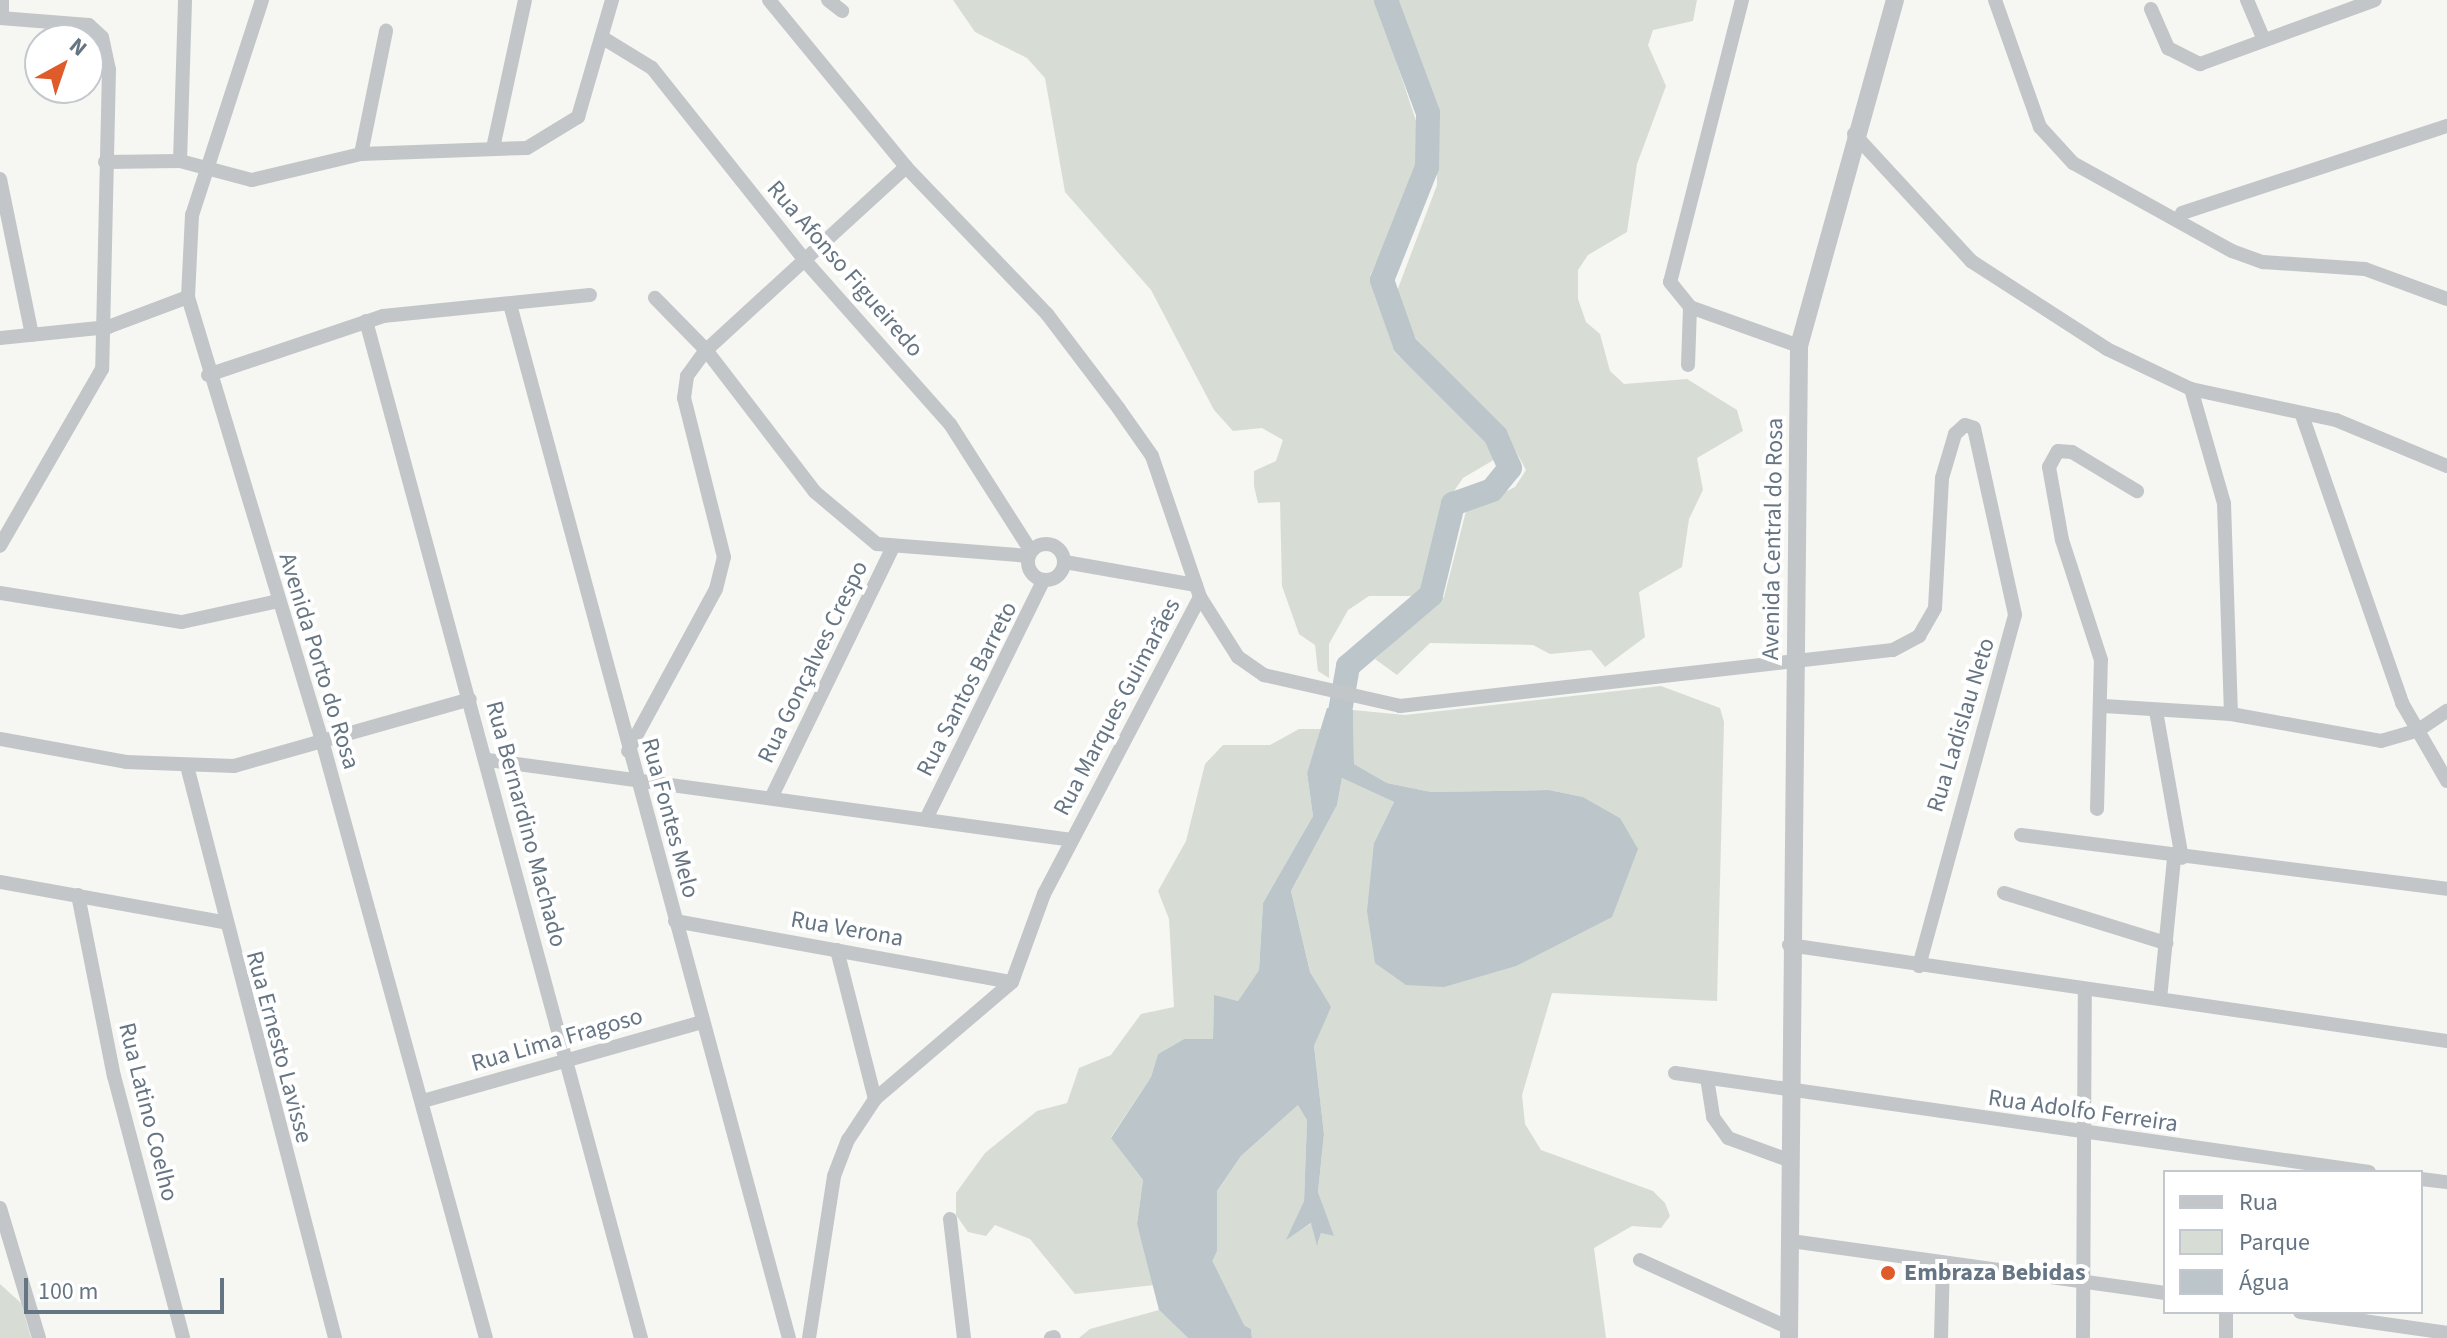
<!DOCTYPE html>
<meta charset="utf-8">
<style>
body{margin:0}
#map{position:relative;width:2447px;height:1338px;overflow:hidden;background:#f6f6f3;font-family:"Source Sans 3",sans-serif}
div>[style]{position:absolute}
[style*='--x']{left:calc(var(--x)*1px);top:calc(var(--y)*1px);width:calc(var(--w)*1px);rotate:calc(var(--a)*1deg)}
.green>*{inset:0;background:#d7ddd4}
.water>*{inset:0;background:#bbc5ca}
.river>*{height:24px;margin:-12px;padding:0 12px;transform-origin:12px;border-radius:12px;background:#bbc5ca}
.minor>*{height:14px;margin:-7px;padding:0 7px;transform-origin:7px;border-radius:7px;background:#c2c6c9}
.minor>.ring{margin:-7px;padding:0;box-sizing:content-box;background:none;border:14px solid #c2c6c9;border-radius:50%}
.tertiary>*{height:18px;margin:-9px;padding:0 9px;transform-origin:9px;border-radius:9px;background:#c2c6c9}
.dots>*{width:22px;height:22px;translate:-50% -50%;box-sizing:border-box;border:4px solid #fff;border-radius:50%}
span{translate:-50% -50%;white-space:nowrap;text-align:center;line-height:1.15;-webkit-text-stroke:8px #fff;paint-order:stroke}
.street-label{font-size:24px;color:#667583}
.poi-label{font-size:24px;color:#667583;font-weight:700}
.left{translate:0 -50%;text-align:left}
.legend{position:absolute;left:2163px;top:1170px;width:260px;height:144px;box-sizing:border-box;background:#fff;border:2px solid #c2c8cd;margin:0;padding:10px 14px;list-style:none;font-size:24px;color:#667583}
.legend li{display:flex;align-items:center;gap:16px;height:40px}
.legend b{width:40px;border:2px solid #c2c8cd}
.north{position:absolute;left:24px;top:24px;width:80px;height:80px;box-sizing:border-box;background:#fff;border:2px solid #c2c8cd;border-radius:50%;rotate:40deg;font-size:22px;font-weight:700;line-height:32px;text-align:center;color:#667583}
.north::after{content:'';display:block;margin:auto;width:28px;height:36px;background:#df5b2a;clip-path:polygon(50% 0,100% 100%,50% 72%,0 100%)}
.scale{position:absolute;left:24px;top:1278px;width:200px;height:36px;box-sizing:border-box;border:4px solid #667583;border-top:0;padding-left:10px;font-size:24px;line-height:28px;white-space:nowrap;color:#667583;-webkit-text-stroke:6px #fff;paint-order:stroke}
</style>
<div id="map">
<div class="green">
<div style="clip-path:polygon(953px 0,1376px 0,1419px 130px,1413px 183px,1370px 276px,1395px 353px,1487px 432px,1497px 458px,1463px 478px,1441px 510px,1419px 596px,1369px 596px,1348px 610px,1329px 644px,1329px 678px,1318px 671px,1315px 645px,1299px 634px,1282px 586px,1280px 502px,1258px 503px,1254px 486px,1254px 471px,1276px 461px,1283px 440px,1262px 428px,1233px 431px,1214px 410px,1151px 290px,1065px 192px,1045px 78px,1027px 58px,975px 32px)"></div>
<div style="clip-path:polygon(1395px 0,1697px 0,1693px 21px,1653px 30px,1648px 45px,1666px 86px,1637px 164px,1627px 232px,1588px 255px,1578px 270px,1578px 299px,1586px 322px,1600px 334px,1610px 371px,1624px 384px,1687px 379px,1737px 410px,1743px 431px,1697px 458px,1703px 490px,1689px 519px,1682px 567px,1639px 592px,1645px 637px,1605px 667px,1591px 650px,1550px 654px,1533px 645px,1430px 643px,1397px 675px,1375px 659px,1444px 597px,1466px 511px,1515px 487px,1526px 470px,1506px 433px,1408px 330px,1394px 299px,1437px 185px,1436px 121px)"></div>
<div style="clip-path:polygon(1661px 686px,1720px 708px,1724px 722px,1717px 1001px,1552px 993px,1522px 1095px,1525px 1124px,1541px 1150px,1653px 1191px,1665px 1203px,1670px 1216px,1661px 1228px,1632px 1226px,1594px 1248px,1606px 1338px,1252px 1338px,1251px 1329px,1212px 1308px,1200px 1289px,1217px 1251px,1217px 1191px,1241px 1156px,1299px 1104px,1307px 1120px,1304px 1201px,1288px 1238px,1312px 1223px,1318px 1244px,1321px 1232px,1333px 1236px,1318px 1192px,1324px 1134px,1314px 1046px,1330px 1007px,1310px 972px,1291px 891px,1337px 805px,1342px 778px,1394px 802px,1374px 843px,1486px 972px,1583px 931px,1620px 818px,1583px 797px,1549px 790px,1431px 792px,1387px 783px,1354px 764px,1353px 710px,1405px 715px)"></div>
<div style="clip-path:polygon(1299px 729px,1321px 729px,1307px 773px,1313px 816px,1263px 903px,1259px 970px,1238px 1001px,1214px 996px,1213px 1039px,1184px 1039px,1158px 1054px,1151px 1077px,1111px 1137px,1143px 1180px,1137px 1224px,1154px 1285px,1075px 1294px,1030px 1239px,995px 1225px,986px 1236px,968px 1232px,956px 1215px,956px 1193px,985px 1153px,1037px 1111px,1067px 1103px,1079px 1068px,1111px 1055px,1141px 1014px,1174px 1007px,1169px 919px,1158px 891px,1186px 841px,1205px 764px,1223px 745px,1270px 745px)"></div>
<div style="clip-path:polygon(0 1284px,21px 1303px,31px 1338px,0 1338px)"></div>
<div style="clip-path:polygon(1159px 1310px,1188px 1338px,1079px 1338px,1090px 1329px)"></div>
</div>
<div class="water">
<div style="clip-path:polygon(1327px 708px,1353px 710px,1354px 764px,1387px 783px,1431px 792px,1549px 790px,1583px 797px,1620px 818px,1638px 849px,1612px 917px,1516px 966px,1444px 987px,1406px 985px,1375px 963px,1367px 911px,1374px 843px,1394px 802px,1342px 778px,1337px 805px,1291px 891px,1310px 972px,1331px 1007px,1314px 1046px,1324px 1134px,1318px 1192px,1334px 1236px,1321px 1233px,1317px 1246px,1311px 1223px,1286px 1240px,1304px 1201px,1307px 1120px,1298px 1105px,1241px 1156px,1217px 1191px,1217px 1251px,1200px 1289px,1212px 1308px,1251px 1329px,1252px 1338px,1188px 1338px,1159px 1310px,1137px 1224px,1143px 1180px,1111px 1138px,1151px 1077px,1158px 1054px,1184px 1039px,1213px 1039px,1214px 995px,1238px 1001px,1259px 970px,1263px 903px,1313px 816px,1307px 773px)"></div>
</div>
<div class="river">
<div style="--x:1335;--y:740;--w:75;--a:-80"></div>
<div style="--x:1348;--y:666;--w:109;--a:-40.5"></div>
<div style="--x:1431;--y:595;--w:94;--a:-76.4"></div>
<div style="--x:1453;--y:504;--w:41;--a:-19.7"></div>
<div style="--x:1492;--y:490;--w:28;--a:-51"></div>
<div style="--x:1510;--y:468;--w:35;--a:-114"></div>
<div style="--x:1496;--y:436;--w:129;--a:-135"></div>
<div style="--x:1405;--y:345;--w:69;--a:-109.5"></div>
<div style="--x:1382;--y:280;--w:122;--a:-68.3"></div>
<div style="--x:1427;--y:167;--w:54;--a:-88.9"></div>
<div style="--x:1428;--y:113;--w:121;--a:-110.4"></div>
<div style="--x:1192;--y:1247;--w:102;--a:63.7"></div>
</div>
<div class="minor">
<div style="--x:2;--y:0;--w:18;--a:90"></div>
<div style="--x:262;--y:0;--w:226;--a:108"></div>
<div style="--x:192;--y:215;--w:82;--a:92.8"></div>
<div style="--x:188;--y:297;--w:467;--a:73.2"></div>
<div style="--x:323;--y:744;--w:616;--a:74.66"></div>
<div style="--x:769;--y:0;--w:216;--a:50.6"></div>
<div style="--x:906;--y:167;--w:204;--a:46.2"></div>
<div style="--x:1047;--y:314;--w:119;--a:52.8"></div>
<div style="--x:1119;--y:409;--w:57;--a:54.9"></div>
<div style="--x:1152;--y:456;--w:149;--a:71.2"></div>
<div style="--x:1200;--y:597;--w:71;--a:57.7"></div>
<div style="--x:1238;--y:657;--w:32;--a:35"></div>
<div style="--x:1264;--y:675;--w:139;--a:12.8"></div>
<div style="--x:1400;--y:706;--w:496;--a:-6.5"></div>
<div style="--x:1893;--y:650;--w:30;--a:-28"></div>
<div style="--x:1919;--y:636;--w:32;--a:-60"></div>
<div style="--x:1935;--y:608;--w:130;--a:-86.9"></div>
<div style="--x:1942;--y:478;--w:46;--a:-73.5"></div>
<div style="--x:1955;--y:434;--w:13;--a:-42"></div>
<div style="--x:1965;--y:425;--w:9;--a:18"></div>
<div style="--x:1974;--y:428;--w:191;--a:77.6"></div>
<div style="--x:2015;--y:615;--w:364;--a:105.3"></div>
<div style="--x:828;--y:0;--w:18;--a:38"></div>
<div style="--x:1742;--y:0;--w:291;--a:104.3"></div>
<div style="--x:1670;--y:282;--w:32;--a:51"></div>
<div style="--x:1690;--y:307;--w:116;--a:19.7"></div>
<div style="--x:1995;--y:0;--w:135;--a:70.5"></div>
<div style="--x:2040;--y:127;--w:49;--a:47.5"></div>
<div style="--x:2073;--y:163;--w:182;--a:29"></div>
<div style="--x:2232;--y:251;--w:33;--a:20"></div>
<div style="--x:2263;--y:262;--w:102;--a:3.9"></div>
<div style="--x:2365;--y:269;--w:87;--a:20.1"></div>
<div style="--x:2247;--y:0;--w:43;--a:67"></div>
<div style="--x:2151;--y:9;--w:43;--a:66.4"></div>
<div style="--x:2168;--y:48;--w:36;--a:27"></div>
<div style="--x:2200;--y:64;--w:186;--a:-20.1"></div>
<div style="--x:0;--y:18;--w:89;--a:4.5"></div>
<div style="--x:89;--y:25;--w:18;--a:43"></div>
<div style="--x:102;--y:37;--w:33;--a:78"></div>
<div style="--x:109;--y:69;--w:300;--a:91.3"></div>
<div style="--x:102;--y:369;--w:204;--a:120"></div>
<div style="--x:603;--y:38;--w:57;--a:31.5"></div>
<div style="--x:652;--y:68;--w:249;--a:51.5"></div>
<div style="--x:807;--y:263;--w:215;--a:48.4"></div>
<div style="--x:950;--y:424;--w:151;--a:57.5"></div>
<div style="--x:1854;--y:134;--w:173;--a:47.3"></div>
<div style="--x:1971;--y:261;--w:162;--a:32.9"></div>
<div style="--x:2107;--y:349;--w:93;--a:25.5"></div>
<div style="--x:2191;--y:389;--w:148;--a:12.1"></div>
<div style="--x:2336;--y:420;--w:120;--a:22.5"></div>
<div style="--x:493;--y:148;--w:151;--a:-77.8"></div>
<div style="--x:361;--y:154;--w:126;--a:-78.5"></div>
<div style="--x:180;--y:161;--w:161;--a:-88.2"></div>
<div style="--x:105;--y:162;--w:75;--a:-0.8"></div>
<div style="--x:180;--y:161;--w:74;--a:14.8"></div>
<div style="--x:252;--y:180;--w:112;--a:-13.4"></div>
<div style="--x:361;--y:154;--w:166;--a:-2.1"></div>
<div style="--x:527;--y:148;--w:60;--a:-31.3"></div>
<div style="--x:578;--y:117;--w:122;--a:-73.8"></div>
<div style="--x:906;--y:167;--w:271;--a:137.5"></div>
<div style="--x:706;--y:350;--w:179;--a:52.5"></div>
<div style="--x:815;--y:492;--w:81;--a:40"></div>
<div style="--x:877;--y:544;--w:151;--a:4.5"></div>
<div style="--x:0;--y:179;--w:159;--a:78.4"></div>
<div style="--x:2182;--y:213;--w:279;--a:-18.2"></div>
<div style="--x:511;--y:308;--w:1067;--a:74.9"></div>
<div style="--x:366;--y:321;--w:1054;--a:74.87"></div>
<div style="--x:0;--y:338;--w:109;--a:-5.8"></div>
<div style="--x:108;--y:327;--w:85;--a:-20.6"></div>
<div style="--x:1688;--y:365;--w:58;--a:-88"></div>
<div style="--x:208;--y:375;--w:185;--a:-18.6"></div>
<div style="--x:383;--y:316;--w:208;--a:-5.8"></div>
<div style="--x:2191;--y:389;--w:119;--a:73.9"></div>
<div style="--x:2224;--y:503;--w:211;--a:88.1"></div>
<div style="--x:2303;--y:418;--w:302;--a:70.8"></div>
<div style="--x:2402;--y:703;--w:90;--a:60"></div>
<div class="ring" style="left:1028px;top:544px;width:22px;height:22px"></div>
<div style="--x:1065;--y:562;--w:133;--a:10"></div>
<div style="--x:0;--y:593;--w:184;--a:9.1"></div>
<div style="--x:182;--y:622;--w:98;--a:-12.3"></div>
<div style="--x:2104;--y:706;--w:127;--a:3.6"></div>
<div style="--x:2231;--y:714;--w:152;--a:10.2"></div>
<div style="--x:2381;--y:741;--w:37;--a:-16"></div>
<div style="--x:2417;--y:731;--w:36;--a:-34"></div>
<div style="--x:2156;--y:711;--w:149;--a:80"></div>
<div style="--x:0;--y:739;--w:128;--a:10.3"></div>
<div style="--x:126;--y:762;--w:108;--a:2.1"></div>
<div style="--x:234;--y:766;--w:245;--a:-15.8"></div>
<div style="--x:628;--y:751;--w:184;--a:-61.5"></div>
<div style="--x:716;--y:589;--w:33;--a:-76"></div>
<div style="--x:724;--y:557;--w:164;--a:-104.1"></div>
<div style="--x:684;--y:398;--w:22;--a:-82"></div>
<div style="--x:687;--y:376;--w:32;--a:-54"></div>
<div style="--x:706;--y:350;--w:73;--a:-134.4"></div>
<div style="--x:488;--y:760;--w:589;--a:7.8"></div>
<div style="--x:187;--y:766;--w:591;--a:75.49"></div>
<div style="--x:773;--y:794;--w:272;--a:-64.1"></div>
<div style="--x:2097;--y:809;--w:149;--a:-88.5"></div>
<div style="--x:2101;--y:660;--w:126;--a:-108"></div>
<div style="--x:2062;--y:540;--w:74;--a:-100.1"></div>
<div style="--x:2049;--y:467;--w:18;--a:-61"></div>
<div style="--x:2058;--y:451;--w:14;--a:4"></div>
<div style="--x:2072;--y:452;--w:76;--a:31"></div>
<div style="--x:927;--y:817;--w:263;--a:-63.8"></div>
<div style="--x:2021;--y:835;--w:429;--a:7.2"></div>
<div style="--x:0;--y:882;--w:227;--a:10.2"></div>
<div style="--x:2004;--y:893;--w:170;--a:17.2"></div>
<div style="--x:78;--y:895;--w:185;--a:78.8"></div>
<div style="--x:114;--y:1076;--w:271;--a:75.2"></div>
<div style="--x:675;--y:921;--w:342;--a:10.3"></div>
<div style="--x:1789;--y:945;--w:665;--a:8.3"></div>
<div style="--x:837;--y:950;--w:154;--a:75.7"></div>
<div style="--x:2160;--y:999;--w:142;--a:-84.3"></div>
<div style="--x:1675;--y:1073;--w:701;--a:8.12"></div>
<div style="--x:1707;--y:1078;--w:39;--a:81"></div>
<div style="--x:1713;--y:1117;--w:26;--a:54"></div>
<div style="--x:1728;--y:1138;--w:67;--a:20.1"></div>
<div style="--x:423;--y:1101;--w:291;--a:-15.8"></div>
<div style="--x:2421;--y:1179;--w:26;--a:7"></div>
<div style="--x:0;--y:1208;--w:136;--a:73.3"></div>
<div style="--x:950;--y:1219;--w:120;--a:83.3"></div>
<div style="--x:1791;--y:1241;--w:378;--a:7.9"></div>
<div style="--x:1640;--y:1260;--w:164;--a:24.5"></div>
<div style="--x:2300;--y:1312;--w:148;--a:8.1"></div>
<div style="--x:809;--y:1338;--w:164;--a:-81.2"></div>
<div style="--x:834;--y:1176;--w:39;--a:-69"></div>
<div style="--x:848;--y:1140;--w:49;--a:-56.6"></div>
<div style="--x:875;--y:1099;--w:180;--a:-40.5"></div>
<div style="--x:1012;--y:982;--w:94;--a:-70"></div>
<div style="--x:1044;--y:894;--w:335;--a:-62.3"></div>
<div style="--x:1051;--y:1338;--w:3;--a:-18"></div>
<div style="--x:1941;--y:1338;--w:74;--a:-88.5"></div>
<div style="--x:2083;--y:1338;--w:348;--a:-89.7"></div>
<div style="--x:2226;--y:1338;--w:26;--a:-90"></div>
</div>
<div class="tertiary">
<div style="--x:1789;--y:1338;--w:992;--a:-89.42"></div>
<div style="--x:1799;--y:346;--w:359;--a:-74.5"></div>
</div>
<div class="dots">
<div style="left:1888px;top:1273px;background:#df5b2a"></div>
</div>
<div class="street-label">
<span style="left:845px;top:269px;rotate:49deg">Rua Afonso Figueiredo</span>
<span style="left:1773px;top:539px;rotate:-89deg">Avenida Central do Rosa</span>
<span style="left:319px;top:661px;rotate:73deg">Avenida Porto do Rosa</span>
<span style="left:813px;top:662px;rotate:-64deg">Rua Gonçalves Crespo</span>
<span style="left:967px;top:689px;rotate:-63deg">Rua Santos Barreto</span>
<span style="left:1117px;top:707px;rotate:-62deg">Rua Marques Guimarães</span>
<span style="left:1961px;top:725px;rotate:-73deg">Rua Ladislau Neto</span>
<span style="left:670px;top:818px;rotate:75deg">Rua Fontes Melo</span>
<span style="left:526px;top:824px;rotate:75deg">Rua Bernardino Machado</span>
<span style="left:847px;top:929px;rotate:10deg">Rua Verona</span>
<span style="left:557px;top:1040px;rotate:-16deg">Rua Lima Fragoso</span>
<span style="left:279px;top:1047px;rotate:75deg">Rua Ernesto Lavisse</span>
<span style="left:2083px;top:1111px;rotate:8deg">Rua Adolfo Ferreira</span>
<span style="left:148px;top:1112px;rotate:76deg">Rua Latino Coelho</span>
</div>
<div class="poi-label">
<span class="left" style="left:1904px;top:1273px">Embraza Bebidas</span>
</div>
<ul class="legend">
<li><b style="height:10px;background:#c2c6c9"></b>Rua</li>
<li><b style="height:22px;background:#d7ddd4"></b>Parque</li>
<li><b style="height:22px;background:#bbc5ca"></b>Água</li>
</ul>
<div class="north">N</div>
<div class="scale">100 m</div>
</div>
